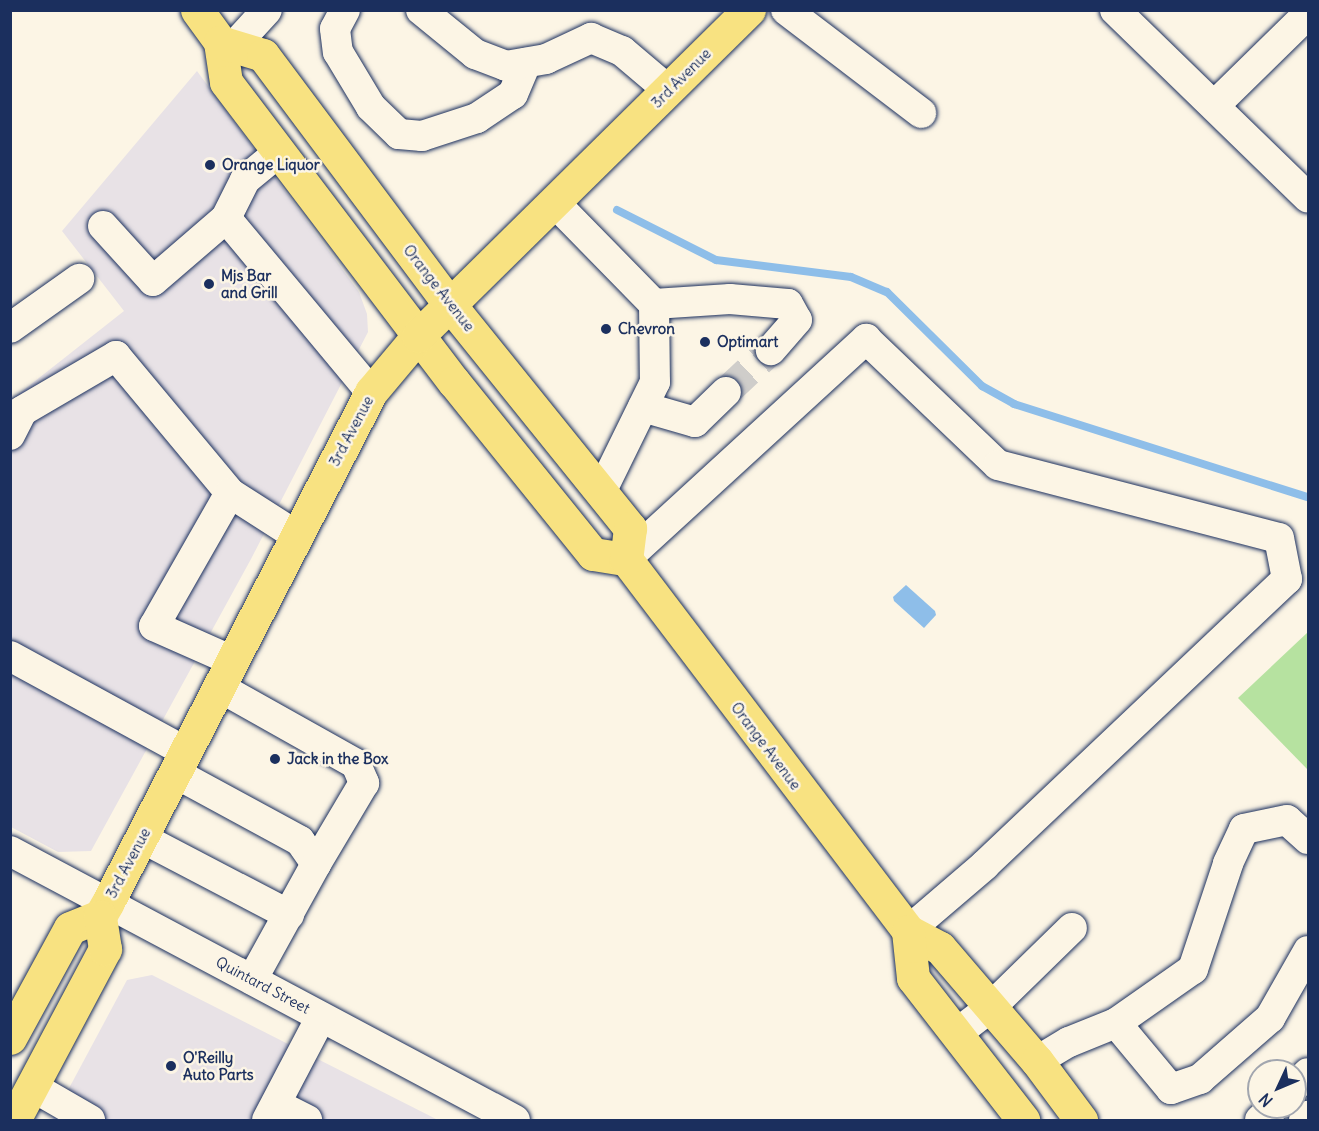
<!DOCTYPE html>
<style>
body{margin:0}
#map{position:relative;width:1319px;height:1131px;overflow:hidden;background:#fcf5e5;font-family:Delius,sans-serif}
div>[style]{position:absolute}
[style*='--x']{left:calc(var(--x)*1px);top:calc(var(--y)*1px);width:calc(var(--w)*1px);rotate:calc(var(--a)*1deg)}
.built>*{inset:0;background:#e8e2e6}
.green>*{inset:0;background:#b6e2a0}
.water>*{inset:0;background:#8ebee9}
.stream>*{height:8px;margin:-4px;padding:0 4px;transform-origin:4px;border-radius:4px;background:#8ebee9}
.minor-tunnel>*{height:30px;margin-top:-15px;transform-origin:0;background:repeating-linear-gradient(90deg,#cfcdca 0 30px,transparent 0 45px)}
.roads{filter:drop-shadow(0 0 2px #1b2f5e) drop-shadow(0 0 2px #1b2f5e)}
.minor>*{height:30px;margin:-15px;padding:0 15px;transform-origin:15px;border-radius:15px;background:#fcf5e5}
.major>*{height:33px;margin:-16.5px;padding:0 16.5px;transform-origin:16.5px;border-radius:16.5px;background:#f8e281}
.dots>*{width:16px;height:16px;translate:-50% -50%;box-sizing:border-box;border:3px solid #fcf5e5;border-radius:50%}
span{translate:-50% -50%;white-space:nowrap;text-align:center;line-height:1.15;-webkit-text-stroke:5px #fcf5e5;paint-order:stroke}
.street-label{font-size:15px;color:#1b2f5e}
.poi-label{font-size:15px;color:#1b2f5e;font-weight:700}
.left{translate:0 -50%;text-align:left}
.frame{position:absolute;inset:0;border:12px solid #1b2f5e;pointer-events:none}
.north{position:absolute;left:1247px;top:1059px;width:60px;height:60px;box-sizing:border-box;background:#fcf5e5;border:2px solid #a2a6af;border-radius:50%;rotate:226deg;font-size:16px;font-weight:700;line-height:24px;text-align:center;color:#1b2f5e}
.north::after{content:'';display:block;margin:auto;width:21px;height:27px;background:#1b2f5e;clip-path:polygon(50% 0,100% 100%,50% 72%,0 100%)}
</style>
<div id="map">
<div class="built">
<div style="clip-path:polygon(197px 71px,359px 292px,367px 314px,368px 332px,251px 559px,91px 851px,58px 852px,11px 827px,11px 400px,124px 311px,62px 231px)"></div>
<div style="clip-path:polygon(152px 975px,438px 1120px,52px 1120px,127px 980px)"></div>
</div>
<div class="green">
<div style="clip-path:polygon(1308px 632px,1308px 770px,1238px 698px)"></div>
</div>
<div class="water">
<div style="clip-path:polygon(906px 585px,935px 611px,936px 615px,924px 628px,894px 601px,893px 597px)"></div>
</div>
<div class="stream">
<div style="--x:617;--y:210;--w:111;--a:26.8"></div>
<div style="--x:716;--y:260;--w:136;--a:7.2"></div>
<div style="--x:851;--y:277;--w:39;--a:23"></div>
<div style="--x:887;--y:292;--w:134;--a:44.7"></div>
<div style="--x:982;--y:386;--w:37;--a:29"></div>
<div style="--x:1014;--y:404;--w:308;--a:17.6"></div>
</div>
<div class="minor-tunnel">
<div style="--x:726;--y:392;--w:62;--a:-43"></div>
</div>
<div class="roads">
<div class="minor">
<div style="--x:345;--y:10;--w:21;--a:118"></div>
<div style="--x:335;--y:29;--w:23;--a:83"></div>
<div style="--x:338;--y:52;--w:64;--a:59"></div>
<div style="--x:371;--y:107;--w:39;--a:44"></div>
<div style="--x:399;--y:134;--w:23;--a:5"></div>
<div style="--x:422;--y:136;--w:58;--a:-18.1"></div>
<div style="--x:477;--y:118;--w:43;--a:-33.7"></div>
<div style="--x:513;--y:94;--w:34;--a:-67"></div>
<div style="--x:421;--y:10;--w:70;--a:39.2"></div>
<div style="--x:475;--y:54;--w:33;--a:21"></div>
<div style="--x:506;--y:66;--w:41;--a:-9.9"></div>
<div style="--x:546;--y:59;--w:50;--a:-25"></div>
<div style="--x:591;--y:38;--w:34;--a:23"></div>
<div style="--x:622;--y:51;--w:60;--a:40.3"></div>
<div style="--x:786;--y:10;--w:170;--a:37.3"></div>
<div style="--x:1115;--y:10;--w:269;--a:44.2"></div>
<div style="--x:235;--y:45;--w:47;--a:-47.6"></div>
<div style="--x:1215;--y:105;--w:130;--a:-44.4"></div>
<div style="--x:554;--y:202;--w:143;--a:45.6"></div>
<div style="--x:654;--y:304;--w:78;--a:89.3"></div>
<div style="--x:655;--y:382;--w:123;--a:116.1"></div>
<div style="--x:226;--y:218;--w:42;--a:-63.4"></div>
<div style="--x:245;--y:180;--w:44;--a:-39.5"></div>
<div style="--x:103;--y:226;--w:74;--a:47.7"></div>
<div style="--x:153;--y:281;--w:96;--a:-40.8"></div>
<div style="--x:226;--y:218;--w:226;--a:50.2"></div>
<div style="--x:654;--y:304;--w:76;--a:-3.8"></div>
<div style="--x:730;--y:299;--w:58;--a:4.9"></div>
<div style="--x:788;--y:304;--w:18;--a:61"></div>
<div style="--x:797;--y:320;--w:40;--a:131"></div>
<div style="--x:10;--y:328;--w:85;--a:-35.4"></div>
<div style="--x:643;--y:407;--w:54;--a:16.1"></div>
<div style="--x:695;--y:422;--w:43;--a:-44.1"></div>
<div style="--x:10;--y:435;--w:27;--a:-63"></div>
<div style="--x:22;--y:411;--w:109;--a:-30.3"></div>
<div style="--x:116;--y:356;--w:178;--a:50.2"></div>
<div style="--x:230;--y:493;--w:80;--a:32.7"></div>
<div style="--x:230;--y:493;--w:153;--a:119.7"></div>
<div style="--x:154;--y:626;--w:86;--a:23.9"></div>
<div style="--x:626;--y:559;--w:326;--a:-42.5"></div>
<div style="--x:866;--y:339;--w:182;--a:43.7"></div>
<div style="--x:998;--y:465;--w:290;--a:14.6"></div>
<div style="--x:1279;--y:538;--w:42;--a:79"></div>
<div style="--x:1287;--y:579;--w:416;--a:136.6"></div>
<div style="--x:985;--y:865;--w:101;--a:139.4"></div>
<div style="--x:10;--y:656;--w:200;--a:28.6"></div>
<div style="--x:219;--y:687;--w:157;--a:29.3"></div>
<div style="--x:356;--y:764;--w:21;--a:67"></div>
<div style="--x:364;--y:783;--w:94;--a:120.7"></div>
<div style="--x:175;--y:773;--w:142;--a:28.5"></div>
<div style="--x:300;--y:841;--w:28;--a:55"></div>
<div style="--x:316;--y:864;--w:132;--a:118.9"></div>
<div style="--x:142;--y:838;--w:166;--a:27.6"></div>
<div style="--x:1308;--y:839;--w:28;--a:-138"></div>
<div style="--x:1287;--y:820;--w:44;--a:168.2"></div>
<div style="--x:1244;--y:829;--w:38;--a:115"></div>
<div style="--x:1228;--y:864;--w:111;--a:108.4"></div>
<div style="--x:1193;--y:969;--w:94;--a:145"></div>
<div style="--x:1116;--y:1023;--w:86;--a:50.2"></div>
<div style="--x:1171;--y:1089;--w:31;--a:-19"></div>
<div style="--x:1200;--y:1079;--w:93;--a:-41.1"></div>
<div style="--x:1270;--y:1018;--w:77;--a:-60.4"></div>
<div style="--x:10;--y:851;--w:572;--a:28.04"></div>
<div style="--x:956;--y:1034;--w:44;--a:-37.6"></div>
<div style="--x:991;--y:1007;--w:113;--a:-44.3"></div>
<div style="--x:1037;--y:1061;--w:37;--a:-31"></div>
<div style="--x:1069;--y:1042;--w:51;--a:-22"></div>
<div style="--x:1295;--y:1086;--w:18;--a:-45"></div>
<div style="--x:33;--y:1087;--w:66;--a:30.1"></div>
<div style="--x:276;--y:1104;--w:35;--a:27"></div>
<div style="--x:267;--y:1120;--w:116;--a:-62.3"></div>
<div style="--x:1260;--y:1120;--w:19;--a:-43"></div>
<div style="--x:1304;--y:1120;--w:6;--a:-45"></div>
</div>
<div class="major">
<div style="--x:197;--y:10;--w:39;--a:54"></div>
<div style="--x:220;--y:42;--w:40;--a:81.5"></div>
<div style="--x:226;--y:82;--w:377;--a:52.8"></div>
<div style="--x:454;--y:382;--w:221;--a:51.1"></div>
<div style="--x:593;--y:554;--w:33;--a:9"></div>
<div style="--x:626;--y:559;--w:467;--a:52.8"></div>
<div style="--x:908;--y:931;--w:36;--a:28"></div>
<div style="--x:940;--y:948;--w:149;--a:49.4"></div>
<div style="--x:1037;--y:1061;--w:74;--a:53.3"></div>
<div style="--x:220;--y:42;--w:45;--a:16.8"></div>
<div style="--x:263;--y:55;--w:312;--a:53.2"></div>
<div style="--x:450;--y:305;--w:287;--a:51.1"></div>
<div style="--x:630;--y:528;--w:31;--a:97"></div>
<div style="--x:908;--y:931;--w:47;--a:83.9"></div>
<div style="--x:913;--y:978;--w:180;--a:52.2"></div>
<div style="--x:10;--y:1038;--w:125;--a:-61.4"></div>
<div style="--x:70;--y:928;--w:32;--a:-22"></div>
<div style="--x:100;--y:916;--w:16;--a:-60"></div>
<div style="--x:108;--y:902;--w:574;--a:-62.72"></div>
<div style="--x:371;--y:392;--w:73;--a:-50"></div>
<div style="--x:418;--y:336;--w:465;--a:-44.6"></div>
<div style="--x:14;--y:1120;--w:194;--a:-62"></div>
<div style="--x:105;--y:949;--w:33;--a:-99"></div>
</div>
</div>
<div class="dots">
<div style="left:210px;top:165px;background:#1b2f5e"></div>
<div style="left:209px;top:284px;background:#1b2f5e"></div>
<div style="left:606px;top:329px;background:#1b2f5e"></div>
<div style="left:705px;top:342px;background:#1b2f5e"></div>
<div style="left:275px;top:759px;background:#1b2f5e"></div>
<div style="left:171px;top:1066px;background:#1b2f5e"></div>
</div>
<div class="street-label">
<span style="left:681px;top:78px;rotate:-45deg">3rd Avenue</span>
<span style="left:439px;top:288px;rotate:52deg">Orange Avenue</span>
<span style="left:351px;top:431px;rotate:-62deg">3rd Avenue</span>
<span style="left:766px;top:746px;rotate:53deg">Orange Avenue</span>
<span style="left:128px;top:863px;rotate:-62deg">3rd Avenue</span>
<span style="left:263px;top:985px;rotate:28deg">Quintard Street</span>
</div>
<div class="poi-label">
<span class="left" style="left:222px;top:165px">Orange Liquor</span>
<span class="left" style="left:221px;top:284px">Mjs Bar<br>and Grill</span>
<span class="left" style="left:618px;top:329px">Chevron</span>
<span class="left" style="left:717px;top:342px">Optimart</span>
<span class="left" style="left:287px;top:759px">Jack in the Box</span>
<span class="left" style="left:183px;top:1066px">O'Reilly<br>Auto Parts</span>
</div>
<div class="frame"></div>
<div class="north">N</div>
</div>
